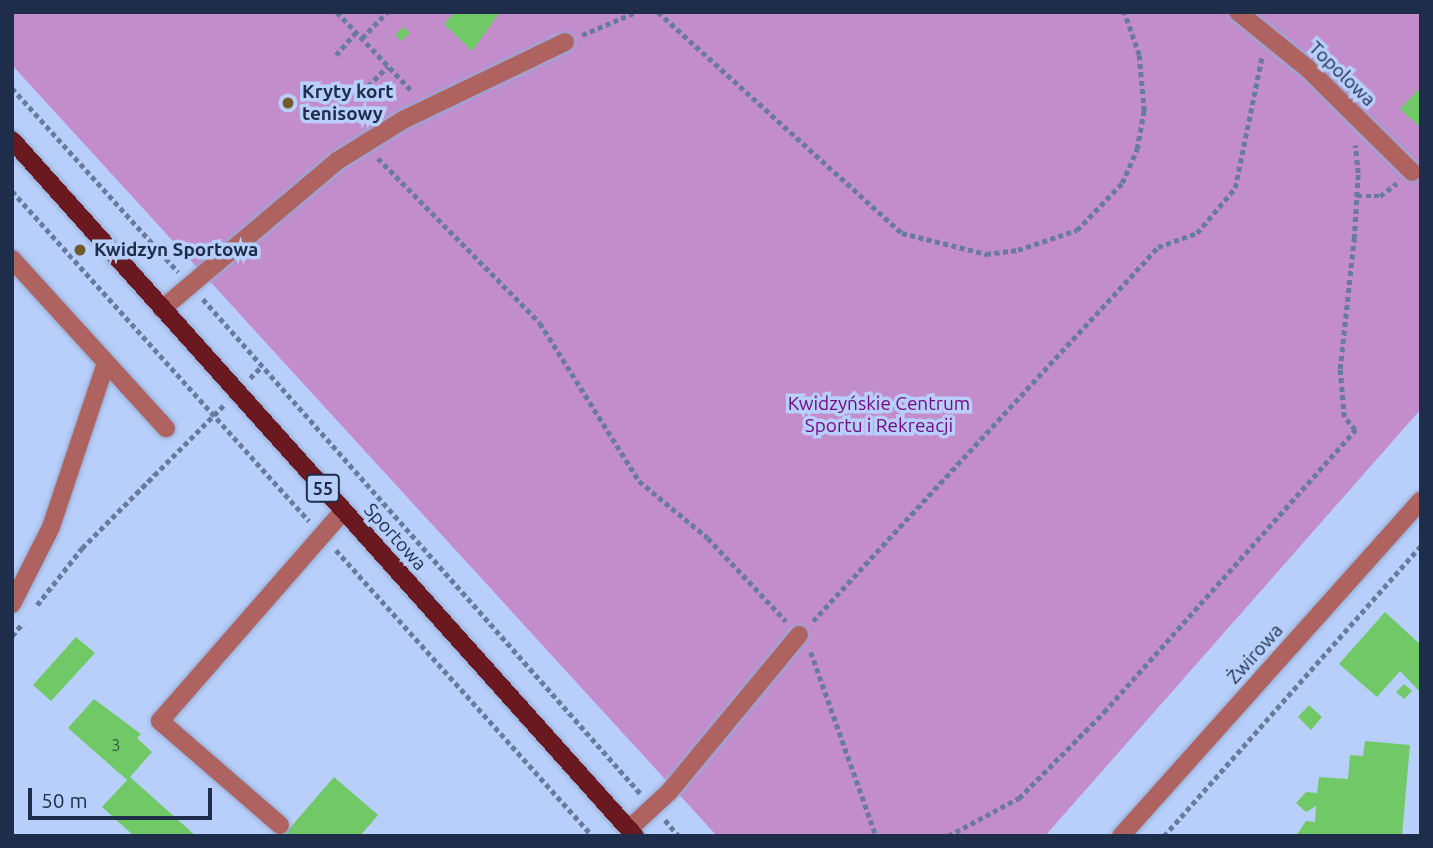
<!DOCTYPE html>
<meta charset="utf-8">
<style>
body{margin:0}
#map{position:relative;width:1433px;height:848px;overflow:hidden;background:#b7cffa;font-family:Ubuntu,sans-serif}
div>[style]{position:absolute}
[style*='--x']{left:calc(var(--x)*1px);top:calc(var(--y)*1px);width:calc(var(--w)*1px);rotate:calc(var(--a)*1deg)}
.green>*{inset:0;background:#c38dcc}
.building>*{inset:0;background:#70c966}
.path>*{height:4.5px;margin-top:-2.25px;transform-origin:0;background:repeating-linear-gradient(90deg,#687b9e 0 5px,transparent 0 8.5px)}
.roads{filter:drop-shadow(0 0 2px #95abd3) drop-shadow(0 0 2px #95abd3)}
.minor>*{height:18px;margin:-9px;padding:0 9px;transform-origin:9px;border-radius:9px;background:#af6361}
.major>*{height:18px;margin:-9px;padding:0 9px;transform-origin:9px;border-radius:9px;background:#69191f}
.dots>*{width:19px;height:19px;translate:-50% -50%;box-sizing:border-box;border:4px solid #b7cffa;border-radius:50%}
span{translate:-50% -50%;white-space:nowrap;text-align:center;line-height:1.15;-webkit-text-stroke:7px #b7cffa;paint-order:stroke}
.number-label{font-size:16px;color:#325450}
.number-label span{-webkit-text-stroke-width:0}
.shield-label span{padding:2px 5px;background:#b7cffa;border:2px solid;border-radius:5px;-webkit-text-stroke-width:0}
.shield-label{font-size:18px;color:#1e2d49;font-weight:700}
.street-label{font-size:19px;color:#1e2d49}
.poi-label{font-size:19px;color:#1e2d49;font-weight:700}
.left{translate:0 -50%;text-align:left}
.park-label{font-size:19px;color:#760986}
.frame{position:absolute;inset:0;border:14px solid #1e2d49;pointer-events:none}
.scale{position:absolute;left:28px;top:788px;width:184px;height:32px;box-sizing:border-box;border:4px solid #1e2d49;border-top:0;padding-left:9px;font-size:21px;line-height:24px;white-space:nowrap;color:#1e2d49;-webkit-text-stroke:5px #b7cffa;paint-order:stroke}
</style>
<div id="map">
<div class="green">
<div style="clip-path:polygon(12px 12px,1421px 12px,1421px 409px,1045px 836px,717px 836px,12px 65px)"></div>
</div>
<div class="building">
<div style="clip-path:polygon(455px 12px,500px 12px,472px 51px,444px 24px)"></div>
<div style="clip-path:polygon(403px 27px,410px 33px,401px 41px,395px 35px)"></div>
<div style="clip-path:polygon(1421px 87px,1421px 128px,1400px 109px)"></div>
<div style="clip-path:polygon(1385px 612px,1421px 645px,1421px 693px,1400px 671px,1377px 697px,1339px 664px)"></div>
<div style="clip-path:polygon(76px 637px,95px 653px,51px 701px,33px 685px)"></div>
<div style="clip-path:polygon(1404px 684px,1412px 691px,1404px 699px,1396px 692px)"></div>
<div style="clip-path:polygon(94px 699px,141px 734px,137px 738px,152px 752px,130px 777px,196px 836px,134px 836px,102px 807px,127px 780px,68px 728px)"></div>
<div style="clip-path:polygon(1309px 705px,1322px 717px,1311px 730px,1298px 717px)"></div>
<div style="clip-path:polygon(1365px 741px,1410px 745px,1402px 836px,1296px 836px,1306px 821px,1315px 822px,1316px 806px,1306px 812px,1296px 803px,1306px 792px,1317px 793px,1319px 777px,1348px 779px,1350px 755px,1363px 756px)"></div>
<div style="clip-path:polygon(334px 777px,378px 815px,360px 836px,283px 836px)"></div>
</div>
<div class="path">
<div style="--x:337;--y:12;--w:110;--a:46.5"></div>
<div style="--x:658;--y:12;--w:329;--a:42.2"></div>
<div style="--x:902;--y:233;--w:87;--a:14"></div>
<div style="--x:986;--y:254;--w:32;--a:-7"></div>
<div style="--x:1018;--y:250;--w:62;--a:-18.7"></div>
<div style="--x:1077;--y:230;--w:65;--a:-46.2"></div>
<div style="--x:1122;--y:183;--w:37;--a:-66"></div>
<div style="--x:1137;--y:149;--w:39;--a:-80"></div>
<div style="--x:1144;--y:111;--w:56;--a:-95.1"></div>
<div style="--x:1139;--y:55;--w:46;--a:-109.2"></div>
<div style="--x:582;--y:35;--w:59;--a:-23.1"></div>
<div style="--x:362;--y:38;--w:36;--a:-46"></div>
<div style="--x:336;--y:55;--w:30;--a:-49"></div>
<div style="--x:368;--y:86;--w:28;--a:-45"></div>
<div style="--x:12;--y:88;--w:248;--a:47.9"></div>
<div style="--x:378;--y:158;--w:231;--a:45.5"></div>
<div style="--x:540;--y:323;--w:186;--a:57.9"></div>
<div style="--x:639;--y:481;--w:89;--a:39.6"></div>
<div style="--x:708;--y:538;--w:114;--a:46.8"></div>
<div style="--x:12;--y:191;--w:444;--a:48"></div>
<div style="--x:1357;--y:196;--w:23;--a:0"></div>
<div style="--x:1380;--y:196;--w:21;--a:-37"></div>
<div style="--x:203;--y:299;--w:660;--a:48.5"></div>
<div style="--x:250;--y:378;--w:17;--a:-45"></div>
<div style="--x:336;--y:550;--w:385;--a:48.1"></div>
<div style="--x:37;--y:605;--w:73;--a:-51.7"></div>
<div style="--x:82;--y:548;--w:202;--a:-45.2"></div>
<div style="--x:813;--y:621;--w:509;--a:-47.31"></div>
<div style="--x:1158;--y:247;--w:41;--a:-19.7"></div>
<div style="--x:1197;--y:233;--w:59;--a:-49.8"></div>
<div style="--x:1235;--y:188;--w:135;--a:-78.4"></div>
<div style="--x:12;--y:636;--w:17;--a:-50"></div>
<div style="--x:811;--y:652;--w:195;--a:70.5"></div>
<div style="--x:665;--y:820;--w:21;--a:49"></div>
<div style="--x:948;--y:836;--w:81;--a:-28.2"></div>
<div style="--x:1019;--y:798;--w:121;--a:-45.3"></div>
<div style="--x:1104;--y:712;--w:378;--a:-48.3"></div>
<div style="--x:1355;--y:430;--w:17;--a:-130"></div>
<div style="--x:1344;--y:417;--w:48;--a:-94.8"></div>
<div style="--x:1340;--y:369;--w:131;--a:-83.9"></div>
<div style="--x:1354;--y:239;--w:66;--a:-86.5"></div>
<div style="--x:1358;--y:173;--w:28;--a:-96"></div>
<div style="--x:1164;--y:836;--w:387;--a:-48.5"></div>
</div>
<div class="roads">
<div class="minor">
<div style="--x:1238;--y:12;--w:89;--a:39.1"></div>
<div style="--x:1307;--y:68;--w:148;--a:44.7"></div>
<div style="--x:12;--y:259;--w:229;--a:47.7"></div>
<div style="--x:162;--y:309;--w:229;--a:-40.2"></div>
<div style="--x:337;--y:161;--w:78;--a:-31.8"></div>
<div style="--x:403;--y:120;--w:180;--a:-25.7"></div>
<div style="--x:12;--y:604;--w:86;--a:-63.1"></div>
<div style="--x:51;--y:527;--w:170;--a:-71.5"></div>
<div style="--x:280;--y:825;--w:159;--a:-139.1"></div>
<div style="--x:160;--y:721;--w:279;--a:-48.9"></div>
<div style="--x:629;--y:829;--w:54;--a:-42.8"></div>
<div style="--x:669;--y:792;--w:204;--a:-50.4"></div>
<div style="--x:1121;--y:836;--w:450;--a:-48.2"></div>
</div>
<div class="major">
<div style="--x:12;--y:140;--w:934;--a:48.17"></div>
</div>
</div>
<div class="dots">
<div style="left:288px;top:103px;background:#735a2b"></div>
<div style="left:80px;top:250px;background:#735a2b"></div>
</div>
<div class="number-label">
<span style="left:116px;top:745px">3</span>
</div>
<div class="shield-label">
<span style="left:323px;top:488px">55</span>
</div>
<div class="street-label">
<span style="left:1342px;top:74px;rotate:44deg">Topolowa</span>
<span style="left:395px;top:537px;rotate:48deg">Sportowa</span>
<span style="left:1255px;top:654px;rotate:-48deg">Żwirowa</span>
</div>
<div class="poi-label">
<span class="left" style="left:302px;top:103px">Kryty kort<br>tenisowy</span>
<span class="left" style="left:94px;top:250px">Kwidzyn Sportowa</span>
</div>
<div class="park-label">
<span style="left:879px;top:415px">Kwidzyńskie Centrum<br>Sportu i Rekreacji</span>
</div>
<div class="frame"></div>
<div class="scale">50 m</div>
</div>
